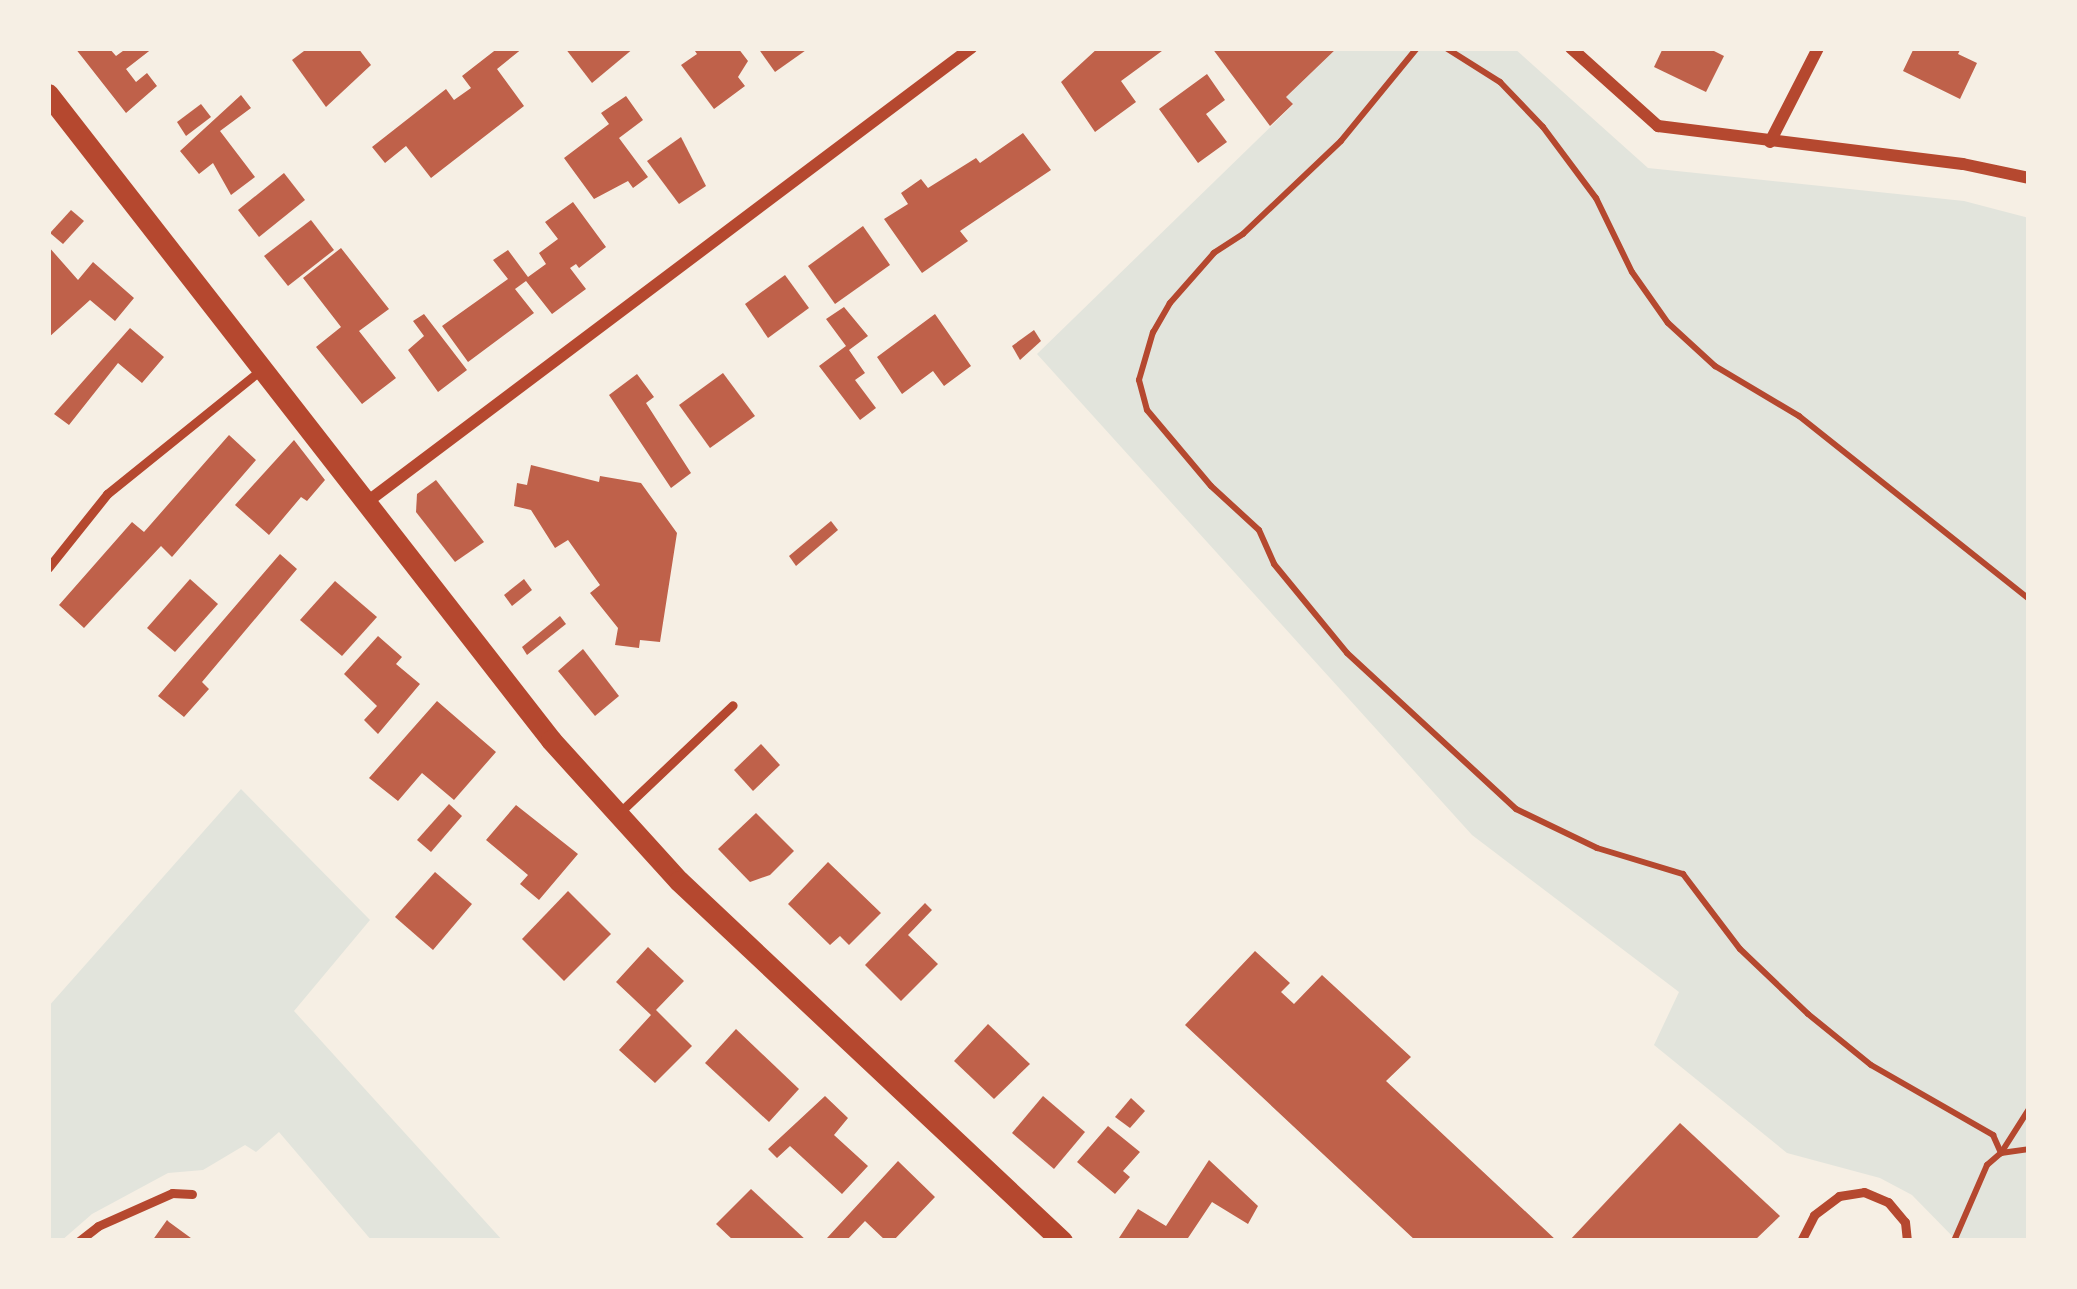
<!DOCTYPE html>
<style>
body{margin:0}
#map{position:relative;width:2077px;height:1289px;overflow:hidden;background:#f6efe4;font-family:"PT Sans Narrow",sans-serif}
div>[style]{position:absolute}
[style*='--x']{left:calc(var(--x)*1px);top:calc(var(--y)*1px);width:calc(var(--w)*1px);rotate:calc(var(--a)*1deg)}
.green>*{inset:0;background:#e2e4dc}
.building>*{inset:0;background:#bf614a}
.path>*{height:6px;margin:-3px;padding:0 3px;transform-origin:3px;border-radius:3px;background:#b5482f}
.service>*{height:9px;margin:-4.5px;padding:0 4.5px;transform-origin:4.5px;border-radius:4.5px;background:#b5482f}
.minor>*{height:12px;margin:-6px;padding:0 6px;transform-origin:6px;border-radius:6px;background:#b5482f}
.tertiary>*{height:21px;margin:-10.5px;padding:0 10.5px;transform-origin:10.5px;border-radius:10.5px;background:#b5482f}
span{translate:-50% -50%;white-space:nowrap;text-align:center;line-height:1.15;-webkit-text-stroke:12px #f6efe4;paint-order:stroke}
.frame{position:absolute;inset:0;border:51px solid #f6efe4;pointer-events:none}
</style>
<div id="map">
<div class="green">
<div style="clip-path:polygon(1337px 48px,1514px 48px,1648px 168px,1964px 201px,2029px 218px,2029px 1241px,1957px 1241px,1912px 1195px,1880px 1178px,1787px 1153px,1654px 1045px,1679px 992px,1472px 835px,1037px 354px,1293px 105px,1286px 97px)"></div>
<div style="clip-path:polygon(241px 789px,370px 920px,294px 1011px,503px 1241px,372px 1241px,279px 1132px,256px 1152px,245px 1145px,203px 1170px,168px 1173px,92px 1214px,61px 1241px,48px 1241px,48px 1007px)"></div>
</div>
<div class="building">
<div style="clip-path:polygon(75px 48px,109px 48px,116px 56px,127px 48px,153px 48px,126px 69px,136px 82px,147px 73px,157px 86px,126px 113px)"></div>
<div style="clip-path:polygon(308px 48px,358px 48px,371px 65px,326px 107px,292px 60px)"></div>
<div style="clip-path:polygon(498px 48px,523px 48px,497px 69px,524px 106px,431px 178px,406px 146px,385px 163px,372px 147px,446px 89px,454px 100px,471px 88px,462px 76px)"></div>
<div style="clip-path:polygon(565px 48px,634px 48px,592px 83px)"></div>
<div style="clip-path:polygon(693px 48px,738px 48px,748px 61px,738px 77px,745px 86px,714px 109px,681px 65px,697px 54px)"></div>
<div style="clip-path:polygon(758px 48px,809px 48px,775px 72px)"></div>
<div style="clip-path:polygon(1098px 48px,1166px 48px,1121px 81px,1136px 102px,1095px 132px,1061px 82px)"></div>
<div style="clip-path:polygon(1212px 48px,1337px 48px,1286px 97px,1293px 104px,1270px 126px)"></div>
<div style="clip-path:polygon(1663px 48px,1708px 48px,1724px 56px,1706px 92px,1654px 67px)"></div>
<div style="clip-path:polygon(1914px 48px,1961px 48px,1958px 54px,1977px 63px,1960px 99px,1903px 71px)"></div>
<div style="clip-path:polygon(1207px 74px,1225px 100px,1206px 114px,1227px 142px,1198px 163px,1159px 109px)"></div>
<div style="clip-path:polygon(241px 95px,251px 108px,220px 131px,255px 177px,231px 195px,213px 163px,199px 174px,180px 151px)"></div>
<div style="clip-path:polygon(626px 96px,643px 120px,619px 138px,648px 177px,633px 188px,628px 181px,594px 199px,564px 158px,609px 124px,601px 113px)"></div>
<div style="clip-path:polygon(201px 104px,211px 117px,186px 136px,177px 122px)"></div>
<div style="clip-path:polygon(1023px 133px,1051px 170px,960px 231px,968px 241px,922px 273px,884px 219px,908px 204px,901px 193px,921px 179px,928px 188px,976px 158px,980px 163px)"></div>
<div style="clip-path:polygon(681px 137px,706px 186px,679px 204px,647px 161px)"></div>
<div style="clip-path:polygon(284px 173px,305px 200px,259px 237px,238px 210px)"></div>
<div style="clip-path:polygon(573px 202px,606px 247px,579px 268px,576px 264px,570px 268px,586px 289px,552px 314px,526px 281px,515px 289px,534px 313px,468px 362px,442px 326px,508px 279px,493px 260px,508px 250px,528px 277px,546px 264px,539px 253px,558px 239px,545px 222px)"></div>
<div style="clip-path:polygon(71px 210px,84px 221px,63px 244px,50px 233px)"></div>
<div style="clip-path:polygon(311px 220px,334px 250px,288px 286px,264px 256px)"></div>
<div style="clip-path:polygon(863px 226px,890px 265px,835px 304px,808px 266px)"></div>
<div style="clip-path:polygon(48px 246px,78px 280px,93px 262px,134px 298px,115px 321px,90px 300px,48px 338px)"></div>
<div style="clip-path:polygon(341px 248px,389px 309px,359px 331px,396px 378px,362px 404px,316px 347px,341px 327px,303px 278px)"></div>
<div style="clip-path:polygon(785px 275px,809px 308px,768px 338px,745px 304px)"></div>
<div style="clip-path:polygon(844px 307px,868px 336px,849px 350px,865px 373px,855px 380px,876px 408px,860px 420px,819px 366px,846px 346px,826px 319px)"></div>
<div style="clip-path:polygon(424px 314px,467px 370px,438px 392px,408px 350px,424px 336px,413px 321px)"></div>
<div style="clip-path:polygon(935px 314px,971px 366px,944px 386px,933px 371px,902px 394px,877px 357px)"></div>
<div style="clip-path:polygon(130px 328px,164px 357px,142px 383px,118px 363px,69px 425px,54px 414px)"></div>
<div style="clip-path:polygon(1034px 330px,1041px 341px,1020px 360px,1012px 346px)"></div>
<div style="clip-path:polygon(723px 373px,755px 416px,710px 448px,679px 405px)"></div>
<div style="clip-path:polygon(637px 374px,654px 397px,646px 403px,691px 473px,671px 488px,609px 395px)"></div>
<div style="clip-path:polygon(229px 435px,256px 460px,172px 557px,161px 546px,84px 628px,59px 605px,132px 522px,144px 532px)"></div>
<div style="clip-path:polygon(294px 440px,325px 480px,307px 501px,301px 497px,269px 535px,235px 505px)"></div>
<div style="clip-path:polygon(531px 465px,599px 482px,600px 476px,641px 483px,677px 533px,660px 642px,640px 640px,639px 648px,615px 645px,618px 628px,590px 593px,600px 585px,568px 540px,555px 548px,531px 510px,514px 506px,517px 483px,527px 485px)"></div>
<div style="clip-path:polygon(436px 480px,484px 542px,455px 562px,416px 512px,417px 494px)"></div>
<div style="clip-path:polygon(831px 521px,838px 530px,796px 566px,789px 556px)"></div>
<div style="clip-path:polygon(280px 554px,297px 569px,202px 682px,209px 689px,184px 717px,158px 696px)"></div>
<div style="clip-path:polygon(190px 579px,218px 604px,175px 652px,147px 628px)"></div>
<div style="clip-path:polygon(524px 579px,532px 590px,512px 606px,504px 595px)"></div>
<div style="clip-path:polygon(335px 581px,377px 617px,342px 656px,300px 620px)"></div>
<div style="clip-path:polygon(560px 616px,566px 624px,527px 655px,522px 647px)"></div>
<div style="clip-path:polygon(378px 636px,402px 657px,396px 664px,420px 684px,378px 734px,364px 720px,377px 706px,344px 674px)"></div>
<div style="clip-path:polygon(583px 649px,619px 696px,595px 716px,558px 671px)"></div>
<div style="clip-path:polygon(437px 701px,496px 752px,454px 800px,422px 773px,398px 801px,369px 778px)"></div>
<div style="clip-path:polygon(761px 744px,780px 765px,753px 791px,734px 770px)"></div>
<div style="clip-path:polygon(449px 804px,462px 816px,431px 852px,417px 840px)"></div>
<div style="clip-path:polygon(516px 805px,578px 854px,539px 900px,520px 884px,528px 875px,486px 840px)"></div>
<div style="clip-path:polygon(756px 813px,794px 851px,770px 875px,750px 882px,718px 849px)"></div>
<div style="clip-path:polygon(828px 862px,881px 913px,849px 945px,840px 936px,830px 945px,788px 904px)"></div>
<div style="clip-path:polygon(435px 872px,472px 904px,433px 950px,395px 917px)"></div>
<div style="clip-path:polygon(568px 891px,611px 934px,564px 981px,522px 939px)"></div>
<div style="clip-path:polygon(925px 903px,932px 910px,908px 935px,938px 964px,901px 1001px,865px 965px)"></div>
<div style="clip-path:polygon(648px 947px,684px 981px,656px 1010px,692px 1046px,655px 1083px,619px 1050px,651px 1015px,616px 982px)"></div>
<div style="clip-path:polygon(1255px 951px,1290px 983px,1281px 992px,1294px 1004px,1322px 975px,1411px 1057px,1386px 1081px,1557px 1241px,1416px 1241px,1185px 1025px)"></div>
<div style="clip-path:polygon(988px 1024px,1030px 1064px,994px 1099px,954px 1061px)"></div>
<div style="clip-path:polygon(736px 1029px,799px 1089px,769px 1122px,705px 1063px)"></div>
<div style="clip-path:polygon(825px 1096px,848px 1118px,834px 1135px,868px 1166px,842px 1194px,790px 1146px,777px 1158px,768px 1149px)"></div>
<div style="clip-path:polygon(1043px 1096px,1085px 1132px,1054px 1169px,1012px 1133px)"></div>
<div style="clip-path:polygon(1131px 1098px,1145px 1111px,1130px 1128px,1115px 1117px)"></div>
<div style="clip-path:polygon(1680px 1123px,1780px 1216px,1754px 1241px,1569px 1241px)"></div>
<div style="clip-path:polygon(1108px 1126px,1140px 1152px,1123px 1171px,1130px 1177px,1115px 1194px,1077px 1162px)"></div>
<div style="clip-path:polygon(1209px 1160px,1258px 1206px,1248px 1224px,1212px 1202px,1186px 1241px,1117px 1241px,1138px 1209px,1166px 1226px)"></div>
<div style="clip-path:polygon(898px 1161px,935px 1197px,893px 1241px,886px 1241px,865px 1221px,846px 1241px,830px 1241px,827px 1238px)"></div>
<div style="clip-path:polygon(751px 1189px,807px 1241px,734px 1241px,716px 1224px)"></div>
<div style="clip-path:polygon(167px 1220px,169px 1222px,195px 1241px,152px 1241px)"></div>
</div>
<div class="path">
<div style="--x:1417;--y:48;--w:120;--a:129.3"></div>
<div style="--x:1341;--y:141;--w:135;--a:136.5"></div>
<div style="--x:1243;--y:234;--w:35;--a:147"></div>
<div style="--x:1214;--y:253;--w:67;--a:131.3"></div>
<div style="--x:1170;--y:303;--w:34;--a:120"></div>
<div style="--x:1153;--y:332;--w:50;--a:106.3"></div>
<div style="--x:1139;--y:380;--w:31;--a:75"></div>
<div style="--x:1147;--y:410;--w:99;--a:49.9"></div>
<div style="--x:1211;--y:486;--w:65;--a:42.5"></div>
<div style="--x:1259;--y:530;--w:37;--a:66"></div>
<div style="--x:1274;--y:564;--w:115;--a:50.6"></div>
<div style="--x:1347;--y:653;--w:230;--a:42.7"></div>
<div style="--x:1516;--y:809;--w:90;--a:25.7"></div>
<div style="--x:1597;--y:848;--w:90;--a:16.8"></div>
<div style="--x:1683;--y:874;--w:94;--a:52.8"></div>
<div style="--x:1740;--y:949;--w:94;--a:43.7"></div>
<div style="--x:1808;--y:1014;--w:81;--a:39"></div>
<div style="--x:1871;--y:1065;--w:141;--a:29.8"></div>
<div style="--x:1993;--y:1135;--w:20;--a:66"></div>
<div style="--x:1446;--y:48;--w:64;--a:32.2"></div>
<div style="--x:1500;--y:82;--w:62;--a:46.3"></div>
<div style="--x:1543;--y:127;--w:89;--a:53.3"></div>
<div style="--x:1596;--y:198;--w:82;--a:64.1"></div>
<div style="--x:1632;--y:272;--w:62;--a:54.8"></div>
<div style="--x:1668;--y:323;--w:64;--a:42.5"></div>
<div style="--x:1715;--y:366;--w:98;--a:30.8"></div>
<div style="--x:1799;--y:416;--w:294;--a:38.5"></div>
<div style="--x:2001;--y:1153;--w:52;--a:-57.5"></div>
<div style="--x:1954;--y:1241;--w:83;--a:-66.5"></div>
<div style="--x:1987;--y:1165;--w:18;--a:-41"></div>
<div style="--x:2001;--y:1153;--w:28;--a:-8"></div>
</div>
<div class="service">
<div style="--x:48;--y:568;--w:95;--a:-51.4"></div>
<div style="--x:107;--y:494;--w:201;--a:-38.9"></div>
<div style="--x:618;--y:814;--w:158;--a:-43.5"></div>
<div style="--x:79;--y:1241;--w:24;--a:-38"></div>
<div style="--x:98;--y:1226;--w:81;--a:-24"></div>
<div style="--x:172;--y:1193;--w:20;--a:3"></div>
<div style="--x:1801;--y:1241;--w:29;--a:-63"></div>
<div style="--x:1814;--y:1215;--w:31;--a:-37"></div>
<div style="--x:1839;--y:1196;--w:25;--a:-9"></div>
<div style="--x:1864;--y:1192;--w:26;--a:23"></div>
<div style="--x:1888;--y:1202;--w:26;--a:50"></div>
<div style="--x:1905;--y:1222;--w:19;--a:84"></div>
</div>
<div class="minor">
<div style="--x:1571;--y:48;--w:117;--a:41.9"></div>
<div style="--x:1658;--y:126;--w:307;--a:7.1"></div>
<div style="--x:1963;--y:164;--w:67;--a:12"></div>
<div style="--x:1770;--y:142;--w:106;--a:-62.9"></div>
<div style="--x:367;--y:502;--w:756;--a:-36.93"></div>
</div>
<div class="tertiary">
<div style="--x:48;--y:94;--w:819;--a:52.09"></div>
<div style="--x:551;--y:740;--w:190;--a:47.8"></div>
<div style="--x:679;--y:881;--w:526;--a:43.23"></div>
</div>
<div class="frame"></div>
</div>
